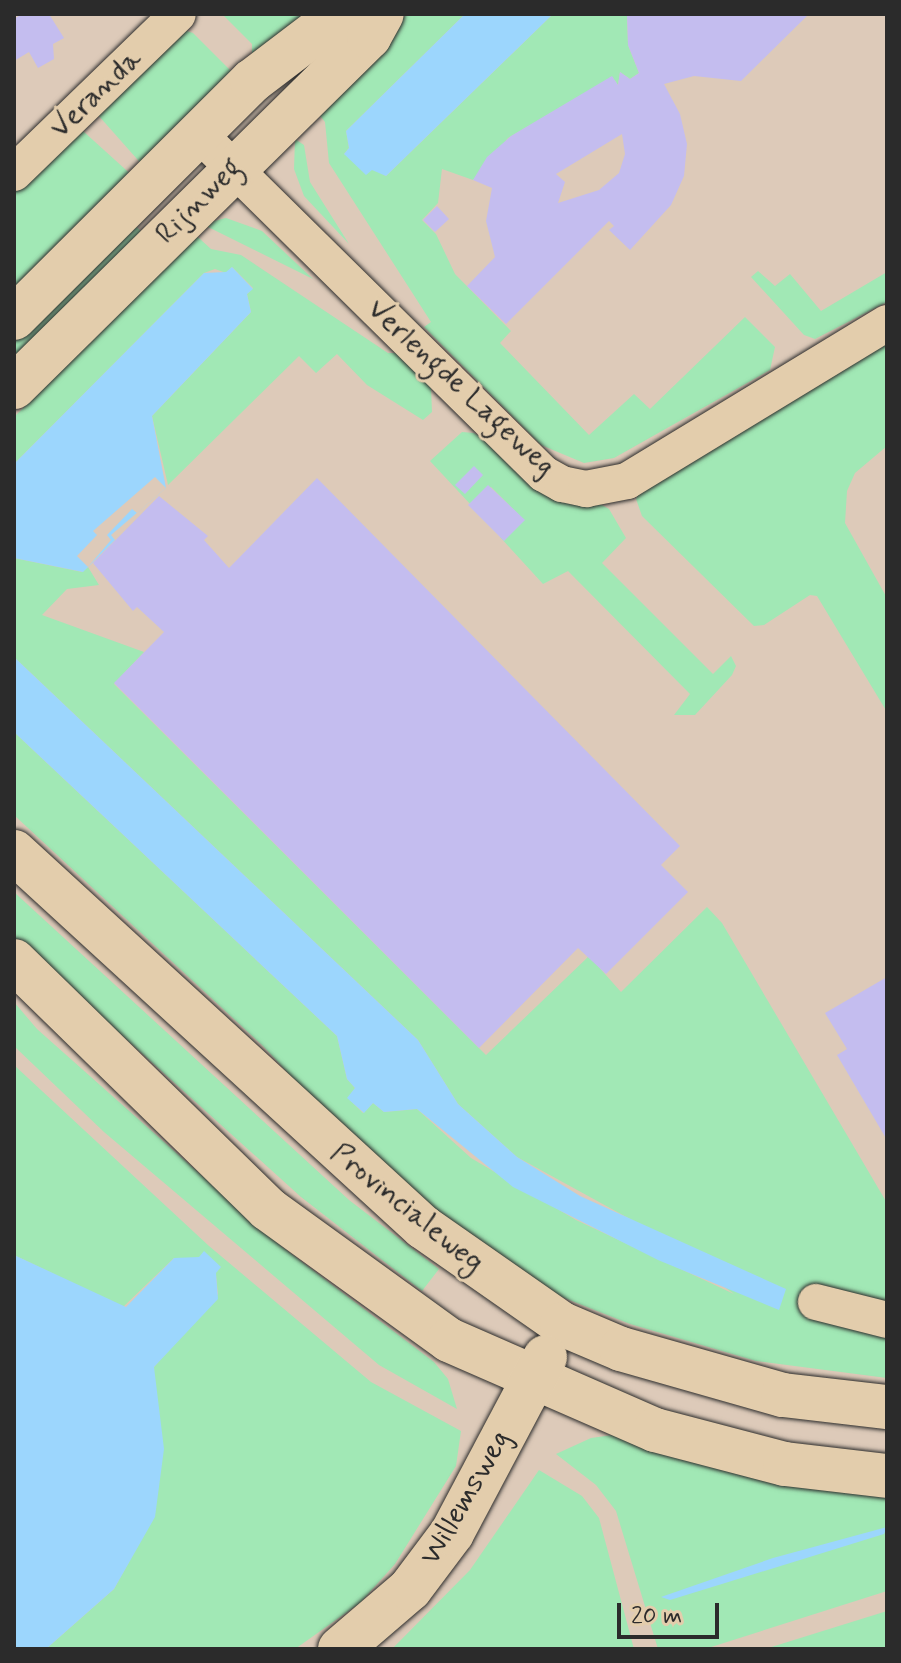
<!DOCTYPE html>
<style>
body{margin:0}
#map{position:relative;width:901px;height:1663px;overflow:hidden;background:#ddcab9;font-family:Mynerve,sans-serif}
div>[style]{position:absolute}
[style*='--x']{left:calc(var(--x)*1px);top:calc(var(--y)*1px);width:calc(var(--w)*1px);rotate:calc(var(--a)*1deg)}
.green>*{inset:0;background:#a1e8b5}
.water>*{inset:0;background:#9cd6fd}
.pier>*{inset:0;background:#ddcab9}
.building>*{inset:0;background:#c4bdef}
.roads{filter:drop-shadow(0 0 2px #2b2b2b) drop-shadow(0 0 2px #2b2b2b)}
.street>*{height:36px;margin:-18px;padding:0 18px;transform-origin:18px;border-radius:18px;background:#e3cdac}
.secondary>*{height:44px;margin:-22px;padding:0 22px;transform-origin:22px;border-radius:22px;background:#e3cdac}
span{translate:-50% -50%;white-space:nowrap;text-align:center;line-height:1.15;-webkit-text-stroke:6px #e3cdac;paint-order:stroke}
.street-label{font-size:30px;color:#2b2b2b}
.frame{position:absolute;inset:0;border:16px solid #2b2b2b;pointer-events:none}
.scale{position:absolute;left:617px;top:1603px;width:102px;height:36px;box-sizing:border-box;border:4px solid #2b2b2b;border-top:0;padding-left:10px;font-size:24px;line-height:28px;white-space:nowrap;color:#2b2b2b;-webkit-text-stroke:6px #e3cdac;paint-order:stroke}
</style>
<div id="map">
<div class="green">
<div style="clip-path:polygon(222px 14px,310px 14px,252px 56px,252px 44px)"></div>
<div style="clip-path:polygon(407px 14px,465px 14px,346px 131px,349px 148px,344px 154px,386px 176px,553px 14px,627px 14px,628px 45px,639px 73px,630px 79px,620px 72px,618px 85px,612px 77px,508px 138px,473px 180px,442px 169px,438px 203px,422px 220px,436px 234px,455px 274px,511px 331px,500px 343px,589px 435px,634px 394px,650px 409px,745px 317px,775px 347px,770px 370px,614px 458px,584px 463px,541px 445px,424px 327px,431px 322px,329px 163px,325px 122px,310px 103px)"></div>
<div style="clip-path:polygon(181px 29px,193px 33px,237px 77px,145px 168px,98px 115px)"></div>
<div style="clip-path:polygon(83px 131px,136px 179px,14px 299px,14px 193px,72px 135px)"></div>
<div style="clip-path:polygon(295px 139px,304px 145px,310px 182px,349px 244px,304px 196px,294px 169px)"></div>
<div style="clip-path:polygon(126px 217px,146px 236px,14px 368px,14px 343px)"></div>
<div style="clip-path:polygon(226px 218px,262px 231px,313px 279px,202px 224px)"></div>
<div style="clip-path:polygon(189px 229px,211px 249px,241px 255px,388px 353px,396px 353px,431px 387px,432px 412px,423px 420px,367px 385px,337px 354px,316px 373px,299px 356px,168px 485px,152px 416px,251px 312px,247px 294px,253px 288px,232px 267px,226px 273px,215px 269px,204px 273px,14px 464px,14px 417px,110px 323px,109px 303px)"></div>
<div style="clip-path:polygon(758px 271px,775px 286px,790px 274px,821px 311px,887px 272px,887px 302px,815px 339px,804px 335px,751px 277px)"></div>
<div style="clip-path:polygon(887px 343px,887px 446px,855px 473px,847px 491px,845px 523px,887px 598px,887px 712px,817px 596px,810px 595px,764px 625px,754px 626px,642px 516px,636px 499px,639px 492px)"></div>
<div style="clip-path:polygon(462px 432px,474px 433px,609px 509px,626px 538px,602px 563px,713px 674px,731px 656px,736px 666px,732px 675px,695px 715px,674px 715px,690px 694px,568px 571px,543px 584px,500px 537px,521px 517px,491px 487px,471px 505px,430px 461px)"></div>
<div style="clip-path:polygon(14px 558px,82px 572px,88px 567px,99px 585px,67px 589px,42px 615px,144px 652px,114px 684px,486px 1055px,589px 956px,621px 992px,707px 907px,722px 923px,887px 1203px,887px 1305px,809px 1317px,887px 1337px,887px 1378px,756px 1361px,630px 1324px,544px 1290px,488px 1257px,323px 1111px,263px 1046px,14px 815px,14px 732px,337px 1036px,347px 1079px,355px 1088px,348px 1098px,363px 1113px,373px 1103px,384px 1112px,417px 1109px,471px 1158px,576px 1220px,734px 1294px,641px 1225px,517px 1157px,458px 1104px,418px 1040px,14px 657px)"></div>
<div style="clip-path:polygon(14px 892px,349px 1200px,439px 1269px,422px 1291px,301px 1197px,14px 938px)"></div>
<div style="clip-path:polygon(14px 1002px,37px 1029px,281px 1246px,434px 1362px,448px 1379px,457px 1409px,379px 1365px,104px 1132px,14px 1046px)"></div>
<div style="clip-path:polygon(14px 1065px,209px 1246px,371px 1382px,461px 1431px,456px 1466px,395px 1564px,360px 1603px,295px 1649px,46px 1649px,114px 1589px,130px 1560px,154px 1367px,218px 1294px,216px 1275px,199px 1258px,174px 1258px,123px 1307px,14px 1255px)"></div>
<div style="clip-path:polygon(620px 1434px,887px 1488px,887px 1591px,705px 1649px,658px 1649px,616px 1511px,596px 1485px,556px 1454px,591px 1438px)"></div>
<div style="clip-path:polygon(539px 1470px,582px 1496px,599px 1518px,634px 1649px,392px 1649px,470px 1570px)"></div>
<div style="clip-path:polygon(887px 1611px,887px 1649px,765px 1649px)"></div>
</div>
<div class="water">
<div style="clip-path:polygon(465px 14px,553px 14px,386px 176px,372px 170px,366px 175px,344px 154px,349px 148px,346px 131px)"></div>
<div style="clip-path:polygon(232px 267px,253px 289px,247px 294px,251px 312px,152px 416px,166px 488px,111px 535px,115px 540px,83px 572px,14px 558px,14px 464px,204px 273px,226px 272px)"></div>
<div style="clip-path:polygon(14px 657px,418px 1040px,458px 1104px,517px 1157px,580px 1196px,786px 1289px,779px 1310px,658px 1260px,513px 1187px,417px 1109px,384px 1112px,373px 1103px,364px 1113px,347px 1098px,355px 1088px,347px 1079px,337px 1036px,14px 732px)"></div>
<div style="clip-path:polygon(204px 1251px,221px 1267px,216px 1273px,218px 1299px,154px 1367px,164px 1449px,155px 1517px,114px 1589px,46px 1649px,14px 1649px,14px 1255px,126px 1307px,174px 1258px,199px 1257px)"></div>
<div style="clip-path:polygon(887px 1527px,884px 1534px,670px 1600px,661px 1597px,773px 1558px)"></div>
</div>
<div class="pier">
<div style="clip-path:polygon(155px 477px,166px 488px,137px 513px,132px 509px,107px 535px,111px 540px,88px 567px,77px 556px,97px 535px,93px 531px)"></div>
</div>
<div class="building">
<div style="clip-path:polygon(22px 14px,49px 14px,64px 38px,53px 44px,54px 59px,38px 68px,29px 52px,14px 61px,14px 19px)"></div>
<div style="clip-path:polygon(evenodd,627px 14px,809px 14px,741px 81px,694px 76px,664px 84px,680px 114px,687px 144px,684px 176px,671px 205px,630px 250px,609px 230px,614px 226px,609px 221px,506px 324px,467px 286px,495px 257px,486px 221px,492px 188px,473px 180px,487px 157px,511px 136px,612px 76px,618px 85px,620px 72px,630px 79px,639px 73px,628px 45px,627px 14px,622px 134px,625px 154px,619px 173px,599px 190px,558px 203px,565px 182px,556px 174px,622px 134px)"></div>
<div style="clip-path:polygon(437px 206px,449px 219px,435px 232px,423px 220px)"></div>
<div style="clip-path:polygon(474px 466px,483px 475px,465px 494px,455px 485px)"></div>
<div style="clip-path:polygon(317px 478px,680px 846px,661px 865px,688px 892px,606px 974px,578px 948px,479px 1048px,114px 683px,164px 632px,137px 607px,133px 611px,93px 563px,159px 496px,208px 536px,204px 540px,229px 568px)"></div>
<div style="clip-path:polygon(488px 485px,525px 520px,504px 541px,468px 505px)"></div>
<div style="clip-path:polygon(887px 977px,887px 1140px,837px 1055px,847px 1049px,825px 1013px)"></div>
</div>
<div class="roads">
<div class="street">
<div style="--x:199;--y:134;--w:484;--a:44.6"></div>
<div style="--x:544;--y:474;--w:21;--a:29"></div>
<div style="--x:562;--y:484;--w:25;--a:12"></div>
<div style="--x:586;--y:489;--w:42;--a:-11"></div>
<div style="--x:627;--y:481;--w:304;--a:-31.3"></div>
<div style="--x:14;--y:173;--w:228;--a:-44.1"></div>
<div style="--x:816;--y:1302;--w:73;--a:14.2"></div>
</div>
<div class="secondary">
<div style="--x:14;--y:318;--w:336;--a:-44.9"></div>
<div style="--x:252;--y:81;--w:111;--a:-37.3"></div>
<div style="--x:14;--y:387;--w:499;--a:-44.6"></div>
<div style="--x:369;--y:37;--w:26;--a:-61"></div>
<div style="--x:14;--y:852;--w:555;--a:42.52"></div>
<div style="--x:423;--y:1227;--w:169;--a:34.9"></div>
<div style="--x:562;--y:1324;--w:64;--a:23"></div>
<div style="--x:621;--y:1349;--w:168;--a:15.9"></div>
<div style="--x:783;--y:1395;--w:105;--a:6.6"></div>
<div style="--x:14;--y:961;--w:355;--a:44.3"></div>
<div style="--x:268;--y:1209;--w:223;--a:35.9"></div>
<div style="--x:449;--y:1340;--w:225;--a:23.6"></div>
<div style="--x:655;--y:1430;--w:134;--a:14.7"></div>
<div style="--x:785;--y:1464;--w:103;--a:6.7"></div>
<div style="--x:340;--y:1649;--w:92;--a:-40.6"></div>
<div style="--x:410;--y:1589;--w:70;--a:-53.1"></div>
<div style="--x:452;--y:1533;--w:199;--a:-62.1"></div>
</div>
</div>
<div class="street-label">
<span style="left:96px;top:94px;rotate:-44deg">Veranda</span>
<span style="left:199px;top:201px;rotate:-45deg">Rijnweg</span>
<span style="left:461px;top:388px;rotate:43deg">Verlengde Lageweg</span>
<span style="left:407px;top:1208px;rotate:39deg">Provincialeweg</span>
<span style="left:466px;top:1498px;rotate:-60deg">Willemsweg</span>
</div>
<div class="frame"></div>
<div class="scale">20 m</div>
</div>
